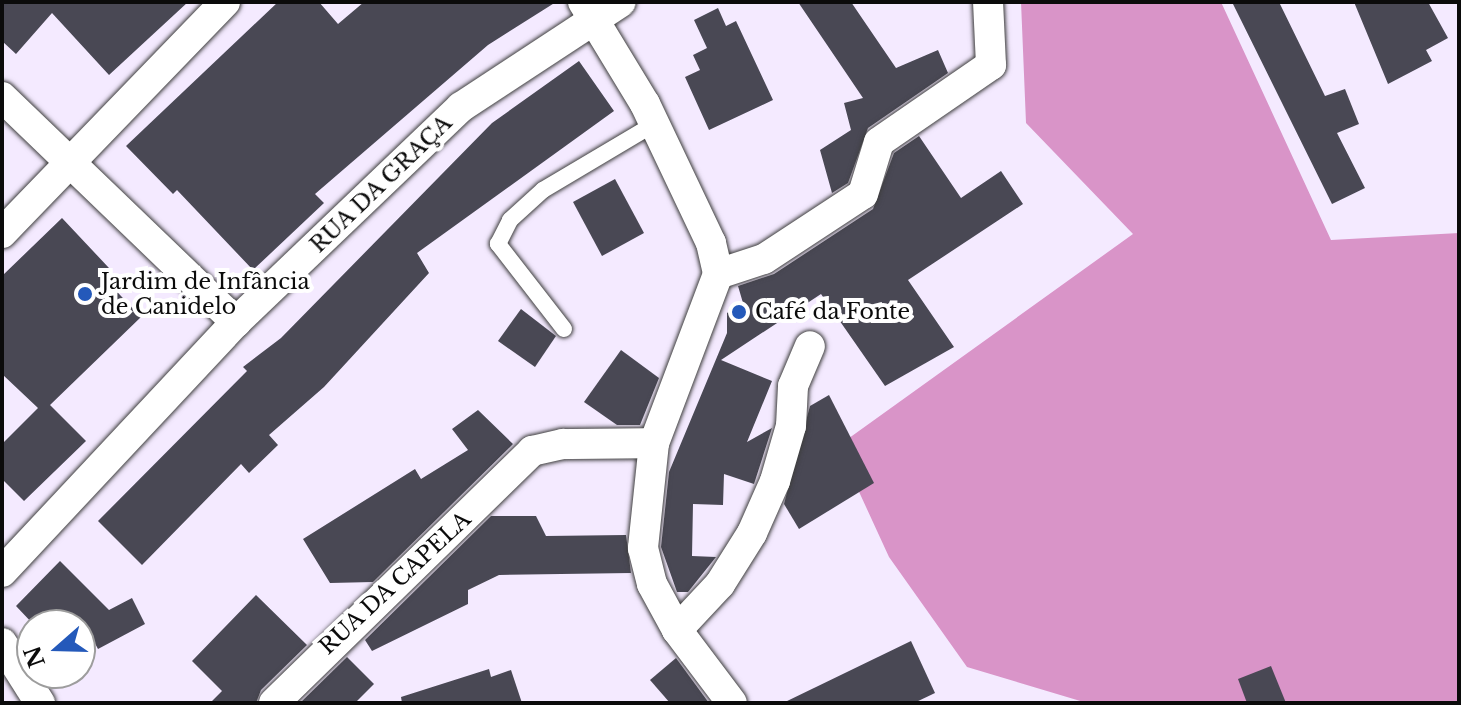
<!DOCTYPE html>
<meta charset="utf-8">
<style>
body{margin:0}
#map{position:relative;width:1461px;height:705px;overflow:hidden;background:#f4eaff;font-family:"Libre Baskerville",serif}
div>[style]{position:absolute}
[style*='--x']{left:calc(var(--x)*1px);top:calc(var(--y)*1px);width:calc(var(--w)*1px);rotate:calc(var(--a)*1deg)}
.forest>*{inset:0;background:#d994c8}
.building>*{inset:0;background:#494854}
.roads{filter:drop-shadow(0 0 2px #3e3e3e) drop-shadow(0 0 2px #3e3e3e)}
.service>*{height:16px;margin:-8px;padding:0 8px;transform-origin:8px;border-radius:8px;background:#fff}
.minor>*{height:30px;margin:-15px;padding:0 15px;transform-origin:15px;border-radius:15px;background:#fff}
.dots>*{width:22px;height:22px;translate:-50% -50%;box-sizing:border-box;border:4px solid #fff;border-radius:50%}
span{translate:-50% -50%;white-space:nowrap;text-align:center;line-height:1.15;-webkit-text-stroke:8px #fff;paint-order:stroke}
.street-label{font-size:22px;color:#0b0b0b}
.poi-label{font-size:22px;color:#0b0b0b}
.left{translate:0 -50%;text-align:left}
.frame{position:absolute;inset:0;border:4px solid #0b0b0b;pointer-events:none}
.north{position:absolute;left:16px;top:609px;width:80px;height:80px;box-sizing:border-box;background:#fff;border:2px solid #9d9d9d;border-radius:50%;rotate:250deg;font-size:22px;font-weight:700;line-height:32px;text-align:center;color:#0b0b0b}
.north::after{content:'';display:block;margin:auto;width:28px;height:36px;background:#2459ba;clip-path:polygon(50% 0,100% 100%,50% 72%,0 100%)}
</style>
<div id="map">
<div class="forest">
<div style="clip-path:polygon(1021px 2px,1221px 2px,1331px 240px,1459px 233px,1459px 703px,1087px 703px,967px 667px,889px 557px,838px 446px,1133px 234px,1026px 123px)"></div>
</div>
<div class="building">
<div style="clip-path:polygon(2px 2px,188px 2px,109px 75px,52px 13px,16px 54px,2px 41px)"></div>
<div style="clip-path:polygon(278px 2px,319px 2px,338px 24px,364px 2px,556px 2px,488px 45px,315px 194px,324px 203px,253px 270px,177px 190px,173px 194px,126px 146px)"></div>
<div style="clip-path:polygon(798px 2px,851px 2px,896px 68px,938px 50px,948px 73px,868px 128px,848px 183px,832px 193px,820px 150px,851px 130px,844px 103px,863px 98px)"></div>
<div style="clip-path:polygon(1232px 2px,1279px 2px,1325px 96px,1345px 89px,1359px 124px,1337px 133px,1365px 188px,1332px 204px)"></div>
<div style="clip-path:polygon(1354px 2px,1428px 2px,1448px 38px,1426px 50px,1432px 61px,1388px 84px)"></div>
<div style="clip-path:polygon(718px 8px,726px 26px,736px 21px,773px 100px,709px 130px,685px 77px,700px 70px,693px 55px,707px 48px,694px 20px)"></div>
<div style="clip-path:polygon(579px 61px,614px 111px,417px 253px,429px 273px,324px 387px,269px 435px,278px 445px,249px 473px,241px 464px,142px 565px,98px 521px,247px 371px,243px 367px,281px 338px,492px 123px)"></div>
<div style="clip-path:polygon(919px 136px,961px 198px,1001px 171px,1023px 204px,908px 280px,954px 347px,885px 386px,821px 294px,721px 360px,772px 381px,747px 442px,772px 428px,754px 484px,724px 474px,723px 505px,693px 504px,692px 556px,716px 557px,688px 592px,677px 592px,661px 547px,669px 472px,727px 333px,727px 313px,743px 303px,738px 286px,774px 274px,873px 209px,894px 153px)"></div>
<div style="clip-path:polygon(615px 179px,644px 233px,602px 256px,573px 202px)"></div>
<div style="clip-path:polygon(62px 218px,109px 268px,101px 275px,141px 317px,50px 405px,86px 441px,24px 501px,2px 479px,2px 444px,38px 408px,2px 374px,2px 276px)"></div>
<div style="clip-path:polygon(521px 309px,556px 336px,535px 367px,498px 341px)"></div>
<div style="clip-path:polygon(621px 350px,659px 378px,640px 425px,617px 425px,584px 402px)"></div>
<div style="clip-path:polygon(829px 395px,874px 483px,799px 529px,784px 504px,810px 406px)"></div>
<div style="clip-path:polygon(478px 410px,513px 444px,373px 582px,330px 583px,303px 539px,415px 469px,421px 479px,468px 450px,452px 429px)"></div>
<div style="clip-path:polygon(491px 516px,536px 516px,546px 536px,626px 535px,631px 573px,499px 575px,468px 590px,468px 604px,372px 651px,365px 640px)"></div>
<div style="clip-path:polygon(60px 561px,109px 610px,132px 598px,145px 624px,98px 649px,85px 625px,34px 625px,16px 606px)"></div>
<div style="clip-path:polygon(256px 595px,307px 645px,261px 690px,256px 703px,210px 703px,222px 691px,192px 661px)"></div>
<div style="clip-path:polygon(911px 641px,935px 693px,914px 703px,783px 703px)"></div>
<div style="clip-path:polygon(347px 657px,374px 684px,355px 703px,300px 703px)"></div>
<div style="clip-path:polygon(676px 658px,709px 703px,670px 703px,650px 680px)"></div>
<div style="clip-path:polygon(1271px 666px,1286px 703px,1247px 703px,1238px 679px)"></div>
<div style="clip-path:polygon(489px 669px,491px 677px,511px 670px,522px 703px,402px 703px,401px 697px)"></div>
</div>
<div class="roads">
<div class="service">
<div style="--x:564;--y:329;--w:108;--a:-127.8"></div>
<div style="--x:498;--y:244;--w:27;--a:-63"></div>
<div style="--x:510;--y:220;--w:45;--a:-42.3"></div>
<div style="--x:543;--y:190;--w:129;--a:-30.7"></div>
</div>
<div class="minor">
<div style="--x:583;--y:2;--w:119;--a:58.7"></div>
<div style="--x:645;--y:104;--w:154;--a:64.6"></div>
<div style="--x:711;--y:243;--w:32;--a:77"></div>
<div style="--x:718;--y:274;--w:181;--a:110.7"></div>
<div style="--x:654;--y:443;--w:106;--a:96"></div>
<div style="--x:643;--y:548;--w:37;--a:76"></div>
<div style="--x:652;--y:584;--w:52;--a:61.5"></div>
<div style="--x:677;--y:630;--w:91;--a:53"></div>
<div style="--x:2;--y:97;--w:325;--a:43.9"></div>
<div style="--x:2;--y:233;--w:321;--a:-46"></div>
<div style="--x:718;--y:274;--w:48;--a:-18.1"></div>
<div style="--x:764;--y:259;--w:118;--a:-33.3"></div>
<div style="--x:863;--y:194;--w:54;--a:-72.9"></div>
<div style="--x:879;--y:142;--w:136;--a:-34.5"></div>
<div style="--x:991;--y:65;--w:63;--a:-92.7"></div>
<div style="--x:2;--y:572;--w:342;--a:-46.9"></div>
<div style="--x:236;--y:322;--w:311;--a:-43.7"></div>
<div style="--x:461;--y:107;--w:191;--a:-33.3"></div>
<div style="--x:677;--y:630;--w:63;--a:-46.9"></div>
<div style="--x:720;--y:584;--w:60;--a:-57.9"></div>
<div style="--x:752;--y:533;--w:57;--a:-66.1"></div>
<div style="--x:775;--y:481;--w:57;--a:-73.8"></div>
<div style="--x:791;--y:426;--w:40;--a:-87.1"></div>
<div style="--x:793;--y:386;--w:43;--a:-67"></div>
<div style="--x:2;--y:643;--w:71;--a:57.7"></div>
<div style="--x:274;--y:703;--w:361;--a:-44.3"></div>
<div style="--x:532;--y:451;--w:32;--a:-13"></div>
<div style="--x:563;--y:444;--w:91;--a:-0.6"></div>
</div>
</div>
<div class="dots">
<div style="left:85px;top:294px;background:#2459ba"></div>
<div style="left:739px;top:312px;background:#2459ba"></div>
</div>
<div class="street-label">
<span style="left:381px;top:184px;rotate:-44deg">RUA DA GRAÇA</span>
<span style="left:395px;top:583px;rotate:-43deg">RUA DA CAPELA</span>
</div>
<div class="poi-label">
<span class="left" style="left:101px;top:294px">Jardim de Infância<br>de Canidelo</span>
<span class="left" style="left:755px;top:312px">Café da Fonte</span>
</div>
<div class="frame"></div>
<div class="north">N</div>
</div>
